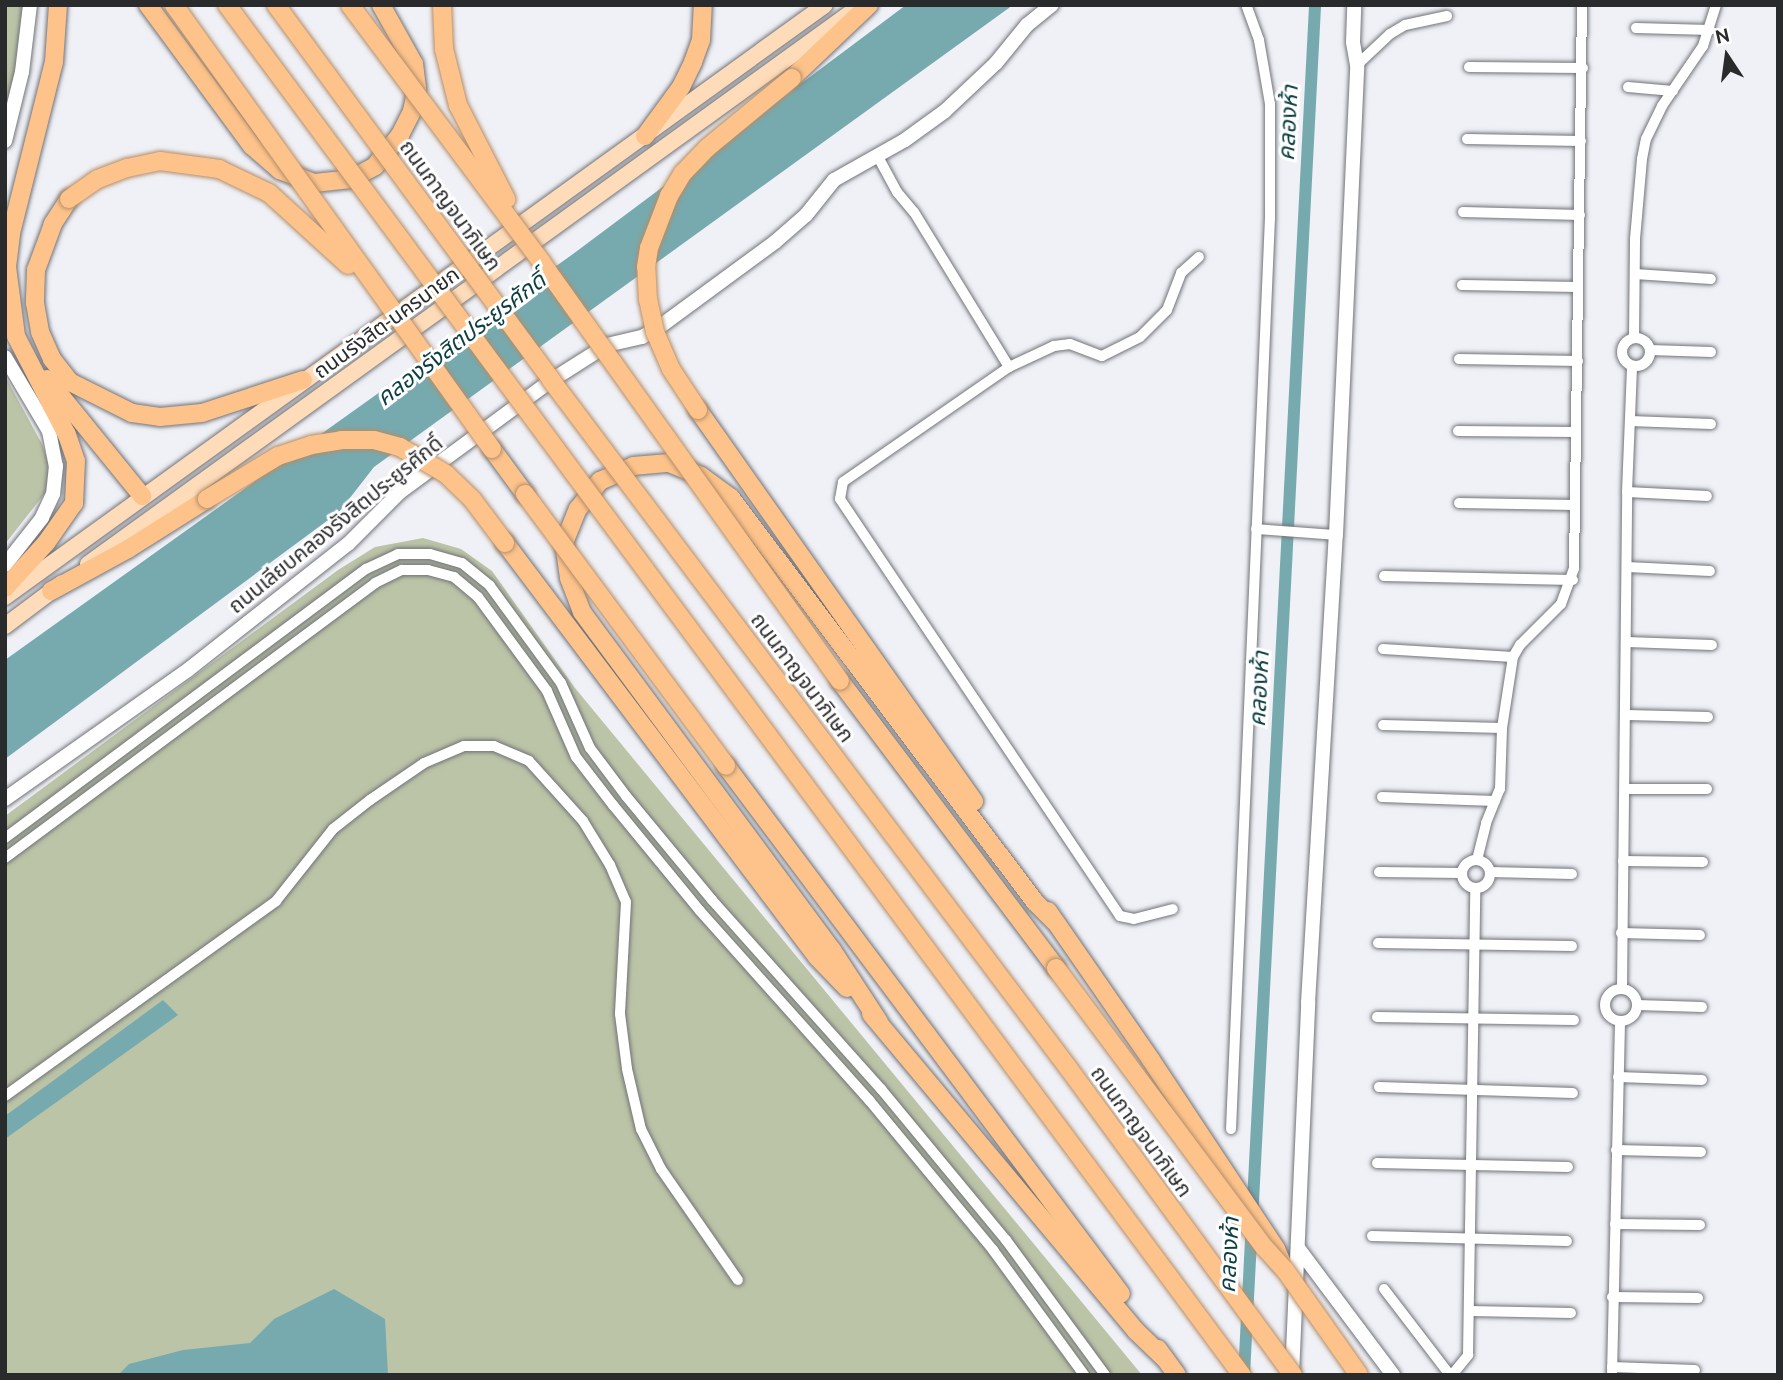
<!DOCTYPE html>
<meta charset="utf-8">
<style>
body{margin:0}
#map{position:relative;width:1783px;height:1380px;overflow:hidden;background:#eff1f7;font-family:Ubuntu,"Noto Sans Thai",sans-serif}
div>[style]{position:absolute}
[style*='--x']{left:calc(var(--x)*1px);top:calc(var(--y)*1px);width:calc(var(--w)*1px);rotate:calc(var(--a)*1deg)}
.green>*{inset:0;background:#bcc4a7}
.water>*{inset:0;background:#76aaaf}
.canal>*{height:12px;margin:-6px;padding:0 6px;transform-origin:6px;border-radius:6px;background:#76aaaf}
.roads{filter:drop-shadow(0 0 2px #717378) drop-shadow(0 0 2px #717378)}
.street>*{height:10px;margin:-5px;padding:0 5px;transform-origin:5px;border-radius:5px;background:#fff}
.street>.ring{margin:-5px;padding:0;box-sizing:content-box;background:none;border:10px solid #fff;border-radius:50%}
.secondary>*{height:14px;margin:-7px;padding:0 7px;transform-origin:7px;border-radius:7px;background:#fff}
.primary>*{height:16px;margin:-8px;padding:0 8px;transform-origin:8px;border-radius:8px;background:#fedbb9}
.highway>*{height:18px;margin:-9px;padding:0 9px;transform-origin:9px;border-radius:9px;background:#fdc38b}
.bridges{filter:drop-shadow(0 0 2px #b38d6a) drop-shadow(0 0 2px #b38d6a)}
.highway-bridge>*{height:18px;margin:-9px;padding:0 9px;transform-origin:9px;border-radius:9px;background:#fdc38b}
span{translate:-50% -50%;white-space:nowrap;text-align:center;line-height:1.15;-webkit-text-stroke:6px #fff;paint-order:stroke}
.street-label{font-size:21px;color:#292a2c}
.water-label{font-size:23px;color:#0c3e43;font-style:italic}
.frame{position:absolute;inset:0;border:7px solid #292a2c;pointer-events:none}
.north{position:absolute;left:1692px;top:21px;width:70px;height:70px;-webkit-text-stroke:5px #fff;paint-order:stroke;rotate:347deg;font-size:19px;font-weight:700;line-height:28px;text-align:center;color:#292a2c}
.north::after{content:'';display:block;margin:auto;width:24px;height:32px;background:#292a2c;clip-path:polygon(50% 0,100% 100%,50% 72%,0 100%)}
</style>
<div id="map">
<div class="green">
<div style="clip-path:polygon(5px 5px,27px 5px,26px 31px,5px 122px)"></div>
<div style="clip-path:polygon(5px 376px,42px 444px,48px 461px,49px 488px,5px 544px)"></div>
<div style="clip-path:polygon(423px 538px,461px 549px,492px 571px,575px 688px,1142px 1375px,5px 1375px,5px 816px,338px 570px,375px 547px)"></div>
</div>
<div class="water">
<div style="clip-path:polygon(906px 5px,1013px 5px,374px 467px,339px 512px,5px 759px,5px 660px,573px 254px)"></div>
<div style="clip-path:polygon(163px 1000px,178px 1015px,5px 1139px,5px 1116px)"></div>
<div style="clip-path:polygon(334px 1289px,385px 1319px,388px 1375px,118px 1375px,129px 1364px,183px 1350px,250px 1343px,274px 1319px)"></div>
</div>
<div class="canal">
<div style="--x:1244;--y:1375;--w:1372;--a:-87.03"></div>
</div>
<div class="roads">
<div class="street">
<div style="--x:1636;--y:28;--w:74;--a:1.5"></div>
<div style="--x:1357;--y:65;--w:45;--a:-43.2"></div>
<div style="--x:1390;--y:34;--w:17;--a:-31"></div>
<div style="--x:1405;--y:25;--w:43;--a:-12.1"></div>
<div style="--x:1469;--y:67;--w:114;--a:0.5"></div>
<div style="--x:1628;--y:87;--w:45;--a:5.1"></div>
<div style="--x:1467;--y:139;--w:114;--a:1"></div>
<div style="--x:877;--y:155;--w:42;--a:61.6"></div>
<div style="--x:897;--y:192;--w:26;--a:50"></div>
<div style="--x:914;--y:212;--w:182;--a:58.5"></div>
<div style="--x:1009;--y:367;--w:202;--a:145.3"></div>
<div style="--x:843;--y:482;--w:17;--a:100"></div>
<div style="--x:840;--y:499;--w:502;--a:56.12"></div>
<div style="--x:1120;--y:916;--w:14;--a:12"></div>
<div style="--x:1134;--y:919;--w:40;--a:-14.4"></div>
<div style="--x:1463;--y:212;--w:117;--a:1.5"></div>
<div style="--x:1635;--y:274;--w:76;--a:3.8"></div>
<div style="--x:1462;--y:285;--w:116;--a:1"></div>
<div class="ring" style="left:1622px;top:338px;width:18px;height:18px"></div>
<div style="--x:1634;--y:338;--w:99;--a:-89.4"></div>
<div style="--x:1635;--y:239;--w:80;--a:-85"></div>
<div style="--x:1642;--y:159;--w:20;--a:-79"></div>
<div style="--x:1646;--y:139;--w:37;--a:-64"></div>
<div style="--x:1662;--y:106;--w:73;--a:-55.7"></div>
<div style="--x:1703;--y:46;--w:43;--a:-72.4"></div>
<div style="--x:1650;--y:350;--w:61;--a:1.9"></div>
<div style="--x:1459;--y:359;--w:119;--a:1"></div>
<div style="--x:1009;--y:367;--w:50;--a:-25"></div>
<div style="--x:1054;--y:346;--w:16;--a:-7"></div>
<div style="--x:1070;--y:344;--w:34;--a:21"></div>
<div style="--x:1102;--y:356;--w:42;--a:-26.6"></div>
<div style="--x:1140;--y:337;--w:38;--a:-45"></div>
<div style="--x:1167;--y:310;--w:40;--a:-69"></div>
<div style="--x:1181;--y:273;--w:24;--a:-42"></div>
<div style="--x:1630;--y:421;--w:81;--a:2.1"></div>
<div style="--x:1458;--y:431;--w:118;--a:0.5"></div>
<div style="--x:1627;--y:492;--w:80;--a:2.9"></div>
<div style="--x:1459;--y:503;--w:116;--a:1"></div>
<div style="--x:1256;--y:529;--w:80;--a:4.3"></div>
<div style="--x:1627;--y:567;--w:83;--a:2.8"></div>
<div style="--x:1384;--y:576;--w:189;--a:1.2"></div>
<div style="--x:1627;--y:642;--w:85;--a:2"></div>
<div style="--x:1383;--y:649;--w:130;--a:3.5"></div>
<div style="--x:1627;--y:715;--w:81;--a:1.4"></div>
<div style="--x:1383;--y:725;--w:119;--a:1.4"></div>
<div style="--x:1625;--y:789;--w:82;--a:0"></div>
<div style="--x:1382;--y:797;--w:113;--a:2"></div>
<div style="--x:5;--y:838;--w:450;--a:-36.7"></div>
<div style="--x:366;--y:569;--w:35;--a:-25"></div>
<div style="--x:398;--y:554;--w:32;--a:0"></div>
<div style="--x:430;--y:554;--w:33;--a:16"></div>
<div style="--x:462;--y:563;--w:36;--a:39"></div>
<div style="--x:490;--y:586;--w:120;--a:53.8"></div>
<div style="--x:561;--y:683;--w:71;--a:66"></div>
<div style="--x:590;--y:748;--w:60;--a:53.1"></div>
<div style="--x:626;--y:796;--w:135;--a:50.4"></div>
<div style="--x:712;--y:900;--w:254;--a:48.2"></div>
<div style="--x:881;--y:1089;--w:196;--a:50.4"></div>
<div style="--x:1006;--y:1240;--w:167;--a:53.7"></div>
<div style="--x:5;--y:858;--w:461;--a:-36.6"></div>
<div style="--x:375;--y:583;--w:30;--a:-26"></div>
<div style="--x:402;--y:570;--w:26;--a:0"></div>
<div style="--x:428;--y:570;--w:27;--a:15"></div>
<div style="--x:454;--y:577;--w:31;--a:40"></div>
<div style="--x:478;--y:597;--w:117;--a:53.7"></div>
<div style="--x:547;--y:691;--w:72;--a:66.3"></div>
<div style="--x:576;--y:757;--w:61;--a:52.4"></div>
<div style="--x:613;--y:805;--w:137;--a:50.6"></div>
<div style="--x:700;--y:911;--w:254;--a:48.2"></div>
<div style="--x:869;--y:1100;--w:195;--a:50.4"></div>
<div style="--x:993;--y:1250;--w:155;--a:53.9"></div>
<div style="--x:1477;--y:860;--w:38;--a:-76"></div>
<div style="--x:1486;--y:823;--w:37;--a:-68"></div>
<div style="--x:1500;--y:789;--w:61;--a:-88.1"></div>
<div style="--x:1502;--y:728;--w:72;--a:-81.2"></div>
<div style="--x:1513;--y:657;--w:14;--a:-60"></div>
<div style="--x:1520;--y:645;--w:58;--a:-45"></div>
<div style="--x:1561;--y:604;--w:37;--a:-70"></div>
<div style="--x:1574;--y:569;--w:564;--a:-89.19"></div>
<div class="ring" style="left:1462px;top:860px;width:18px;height:18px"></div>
<div style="--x:1623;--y:861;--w:80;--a:0.7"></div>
<div style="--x:1379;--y:872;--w:83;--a:0.7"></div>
<div style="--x:1490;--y:872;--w:82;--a:1.4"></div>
<div style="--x:1621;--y:933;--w:79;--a:1.5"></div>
<div style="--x:1378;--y:943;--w:194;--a:0.9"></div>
<div style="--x:1622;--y:989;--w:497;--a:-89.4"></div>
<div style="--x:1627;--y:492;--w:126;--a:-87.7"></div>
<div class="ring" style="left:1605px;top:989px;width:22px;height:22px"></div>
<div style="--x:1637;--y:1005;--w:65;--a:1.8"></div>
<div style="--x:1377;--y:1017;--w:197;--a:0.9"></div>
<div style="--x:1618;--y:1077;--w:84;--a:2"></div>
<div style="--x:1379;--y:1087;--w:194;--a:1.8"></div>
<div style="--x:5;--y:1096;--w:334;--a:-35.7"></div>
<div style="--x:276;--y:901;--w:92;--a:-51.6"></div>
<div style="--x:333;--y:829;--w:47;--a:-38.1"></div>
<div style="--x:370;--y:800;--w:65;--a:-34.4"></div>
<div style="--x:424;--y:763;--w:43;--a:-23"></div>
<div style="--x:464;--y:746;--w:30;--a:0"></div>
<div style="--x:494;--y:746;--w:38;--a:23"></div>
<div style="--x:529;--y:761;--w:81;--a:48"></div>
<div style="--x:583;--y:821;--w:52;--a:58.5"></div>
<div style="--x:610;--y:865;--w:40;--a:66.6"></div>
<div style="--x:626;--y:902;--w:112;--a:93.1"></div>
<div style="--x:620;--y:1014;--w:55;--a:82.7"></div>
<div style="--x:627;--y:1069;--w:62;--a:76.9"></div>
<div style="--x:641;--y:1129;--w:45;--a:63.4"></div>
<div style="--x:661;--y:1169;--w:135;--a:55.3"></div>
<div style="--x:1231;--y:1129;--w:911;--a:-87.55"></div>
<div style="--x:1270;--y:219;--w:115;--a:-90"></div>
<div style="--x:1270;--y:104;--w:65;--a:-99.8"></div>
<div style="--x:1259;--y:40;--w:37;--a:-110"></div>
<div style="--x:1616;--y:1150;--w:85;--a:1.3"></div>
<div style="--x:1377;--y:1163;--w:191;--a:1.2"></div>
<div style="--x:1615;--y:1224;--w:85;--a:0.7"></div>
<div style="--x:1372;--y:1236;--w:195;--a:1.5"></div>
<div style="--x:1384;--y:1289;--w:108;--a:52.5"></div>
<div style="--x:1612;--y:1297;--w:86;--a:0.7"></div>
<div style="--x:1470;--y:1311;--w:101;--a:1.1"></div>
<div style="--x:1612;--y:1367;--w:83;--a:2.1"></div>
<div style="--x:1452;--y:1375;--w:26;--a:-51"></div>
<div style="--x:1468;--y:1355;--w:467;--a:-89.1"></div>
<div style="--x:1612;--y:1375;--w:354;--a:-88.7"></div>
</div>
<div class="secondary">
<div style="--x:5;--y:141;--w:71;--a:-76.2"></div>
<div style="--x:22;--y:72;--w:67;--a:-83.2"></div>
<div style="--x:5;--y:357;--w:86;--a:59.3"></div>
<div style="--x:49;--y:431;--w:36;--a:79"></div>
<div style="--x:56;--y:466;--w:28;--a:96"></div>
<div style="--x:53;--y:494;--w:26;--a:115"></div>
<div style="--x:42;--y:518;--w:60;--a:128.2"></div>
<div style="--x:5;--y:799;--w:225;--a:-35.2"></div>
<div style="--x:189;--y:669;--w:202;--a:-38.2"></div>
<div style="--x:348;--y:544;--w:74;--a:-45"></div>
<div style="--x:400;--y:492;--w:189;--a:-36.4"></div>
<div style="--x:552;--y:380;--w:65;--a:-32.5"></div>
<div style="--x:607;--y:345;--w:36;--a:-13"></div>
<div style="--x:642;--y:337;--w:23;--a:-31"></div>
<div style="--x:662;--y:325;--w:140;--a:-36.3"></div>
<div style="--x:775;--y:242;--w:41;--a:-41.1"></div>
<div style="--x:806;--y:215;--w:45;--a:-51.3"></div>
<div style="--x:834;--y:180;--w:81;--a:-29.4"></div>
<div style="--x:905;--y:140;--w:49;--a:-35.9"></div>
<div style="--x:945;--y:111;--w:70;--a:-43.3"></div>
<div style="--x:996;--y:63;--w:49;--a:-50.8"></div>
<div style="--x:1027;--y:25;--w:32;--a:-39"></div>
<div style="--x:1298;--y:1248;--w:159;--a:53.2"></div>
<div style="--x:1292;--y:1375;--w:372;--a:-87.5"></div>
<div style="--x:1308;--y:1003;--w:469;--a:-86.6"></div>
<div style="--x:1336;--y:535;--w:470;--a:-87.4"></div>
<div style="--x:1357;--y:65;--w:23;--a:-100"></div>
<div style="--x:1353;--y:42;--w:37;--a:-88"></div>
</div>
<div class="primary">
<div style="--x:88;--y:564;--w:944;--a:-35.86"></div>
<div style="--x:5;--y:597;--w:1011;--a:-35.83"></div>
<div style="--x:5;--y:626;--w:71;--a:-37"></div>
</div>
<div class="highway">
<div style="--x:148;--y:5;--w:175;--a:53.6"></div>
<div style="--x:252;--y:146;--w:37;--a:41"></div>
<div style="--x:280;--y:170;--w:36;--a:21"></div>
<div style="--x:314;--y:183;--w:37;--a:-6"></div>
<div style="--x:351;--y:179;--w:27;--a:-28"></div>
<div style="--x:375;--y:166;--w:40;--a:-51"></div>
<div style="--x:400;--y:135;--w:27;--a:-63"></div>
<div style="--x:412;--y:111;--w:24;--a:-78"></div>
<div style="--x:417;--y:88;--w:24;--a:-97"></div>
<div style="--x:414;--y:64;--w:68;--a:-119.2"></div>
<div style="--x:792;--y:78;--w:106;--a:-43.5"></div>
<div style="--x:645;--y:136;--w:61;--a:-53.7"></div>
<div style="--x:681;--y:87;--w:28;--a:-64"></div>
<div style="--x:693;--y:62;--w:23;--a:-70"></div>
<div style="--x:701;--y:40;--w:35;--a:-87"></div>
<div style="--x:69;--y:199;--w:30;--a:123"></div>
<div style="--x:53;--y:224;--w:49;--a:110.3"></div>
<div style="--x:36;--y:270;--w:33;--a:92"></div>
<div style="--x:35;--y:303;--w:29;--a:80"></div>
<div style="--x:40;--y:332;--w:30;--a:66"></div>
<div style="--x:52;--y:359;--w:29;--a:52"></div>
<div style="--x:70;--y:382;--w:69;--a:26.6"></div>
<div style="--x:132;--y:413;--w:28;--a:8"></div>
<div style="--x:160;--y:417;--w:42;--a:-5.4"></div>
<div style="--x:202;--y:413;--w:106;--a:-18.1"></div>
<div style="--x:47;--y:379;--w:151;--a:50.9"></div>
<div style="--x:698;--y:410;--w:479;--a:54.8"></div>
<div style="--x:492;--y:449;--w:56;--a:53.7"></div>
<div style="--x:505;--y:543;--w:518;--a:53"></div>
<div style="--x:817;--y:957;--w:43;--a:45.9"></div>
<div style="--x:5;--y:588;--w:61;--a:-47.7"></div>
<div style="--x:46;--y:543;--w:49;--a:-55"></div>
<div style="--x:74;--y:503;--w:42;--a:-87.3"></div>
<div style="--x:76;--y:461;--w:28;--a:-109"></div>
<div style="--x:67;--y:435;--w:111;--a:-117.3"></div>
<div style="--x:16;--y:336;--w:70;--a:-97.4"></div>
<div style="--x:7;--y:267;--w:34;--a:-83"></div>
<div style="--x:11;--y:233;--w:176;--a:-75.9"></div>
<div style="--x:54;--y:62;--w:57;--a:-86"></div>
<div style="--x:51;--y:591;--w:88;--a:-28.6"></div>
<div style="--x:128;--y:549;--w:93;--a:-32.3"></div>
<div style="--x:840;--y:681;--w:359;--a:53"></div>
<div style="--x:726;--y:766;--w:659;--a:53.2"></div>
<div style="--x:1048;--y:911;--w:181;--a:55.3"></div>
<div style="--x:1151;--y:1060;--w:227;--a:56.5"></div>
<div style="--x:1276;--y:1249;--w:15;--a:67"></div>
<div style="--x:871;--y:1014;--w:413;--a:50.1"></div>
<div style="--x:1136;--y:1331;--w:39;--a:44"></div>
<div style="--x:879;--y:1022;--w:86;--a:-123.1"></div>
<div style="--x:832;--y:950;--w:420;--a:-126.5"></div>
<div style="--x:582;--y:612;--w:36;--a:-111"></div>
<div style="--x:569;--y:578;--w:35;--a:-98"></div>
<div style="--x:564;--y:543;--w:37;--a:-68"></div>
<div style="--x:578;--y:509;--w:36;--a:-52"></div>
<div style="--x:600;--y:481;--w:36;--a:-24"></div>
<div style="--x:633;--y:466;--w:36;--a:-5"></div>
<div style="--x:669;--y:463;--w:35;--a:22"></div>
<div style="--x:701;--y:476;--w:37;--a:36"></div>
<div style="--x:731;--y:498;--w:506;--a:53.04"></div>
<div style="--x:1035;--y:902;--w:27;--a:45"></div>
<div style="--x:1158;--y:1349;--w:32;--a:54"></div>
</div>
</div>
<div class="bridges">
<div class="highway-bridge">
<div style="--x:174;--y:5;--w:546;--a:54.39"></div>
<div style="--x:227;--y:5;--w:1705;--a:53.47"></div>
<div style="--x:276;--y:5;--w:465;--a:53.7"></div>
<div style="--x:551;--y:380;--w:862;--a:53.06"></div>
<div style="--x:1069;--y:1069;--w:379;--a:53.8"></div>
<div style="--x:350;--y:5;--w:322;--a:53.3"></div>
<div style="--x:542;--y:263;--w:513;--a:54.51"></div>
<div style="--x:442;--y:5;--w:44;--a:87.4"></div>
<div style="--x:444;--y:49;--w:58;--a:76"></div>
<div style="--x:458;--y:105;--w:106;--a:62.9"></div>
<div style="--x:69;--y:199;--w:35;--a:-35"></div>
<div style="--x:98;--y:179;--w:31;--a:-21"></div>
<div style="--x:127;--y:168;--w:34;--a:-12"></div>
<div style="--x:160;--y:161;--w:60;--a:7.7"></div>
<div style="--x:219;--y:169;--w:55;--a:25.6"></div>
<div style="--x:269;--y:193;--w:107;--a:42.3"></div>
<div style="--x:698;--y:410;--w:49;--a:-123.4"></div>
<div style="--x:671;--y:369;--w:40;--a:-113.4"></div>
<div style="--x:655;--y:332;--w:33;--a:-102"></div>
<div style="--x:648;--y:300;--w:33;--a:-93"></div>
<div style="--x:646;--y:267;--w:19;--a:-81"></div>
<div style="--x:649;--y:248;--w:56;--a:-69"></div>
<div style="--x:669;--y:196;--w:27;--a:-59"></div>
<div style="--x:683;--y:173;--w:35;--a:-46"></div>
<div style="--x:707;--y:148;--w:110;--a:-39.5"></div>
<div style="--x:525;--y:494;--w:338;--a:53.5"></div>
<div style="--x:207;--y:499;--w:83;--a:-31.2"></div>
<div style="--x:278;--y:456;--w:35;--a:-18"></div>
<div style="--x:311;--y:445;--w:30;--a:-9"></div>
<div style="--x:341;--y:440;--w:33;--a:0"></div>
<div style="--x:374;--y:440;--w:27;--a:15"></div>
<div style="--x:400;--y:447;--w:53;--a:30.4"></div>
<div style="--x:446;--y:474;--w:36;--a:44"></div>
<div style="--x:472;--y:499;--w:55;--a:53.1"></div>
<div style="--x:1056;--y:968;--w:349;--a:53.3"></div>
<div style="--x:1265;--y:1248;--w:30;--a:48"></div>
<div style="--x:1285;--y:1270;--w:128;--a:54.8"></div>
</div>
</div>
<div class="street-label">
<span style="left:451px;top:205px;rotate:54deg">ถนนกาญจนาภิเษก</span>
<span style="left:386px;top:322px;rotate:-36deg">ถนนรังสิต-นครนายก</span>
<span style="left:335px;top:524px;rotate:-39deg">ถนนเลียบคลองรังสิตประยูรศักดิ์</span>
<span style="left:803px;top:677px;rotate:53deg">ถนนกาญจนาภิเษก</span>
<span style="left:1142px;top:1131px;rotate:54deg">ถนนกาญจนาภิเษก</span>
</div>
<div class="water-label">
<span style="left:1288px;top:123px;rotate:-87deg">คลองห้า</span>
<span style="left:461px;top:339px;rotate:-37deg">คลองรังสิตประยูรศักดิ์</span>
<span style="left:1259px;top:689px;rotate:-87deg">คลองห้า</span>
<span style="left:1229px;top:1255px;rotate:-87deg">คลองห้า</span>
</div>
<div class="frame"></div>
<div class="north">N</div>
</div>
